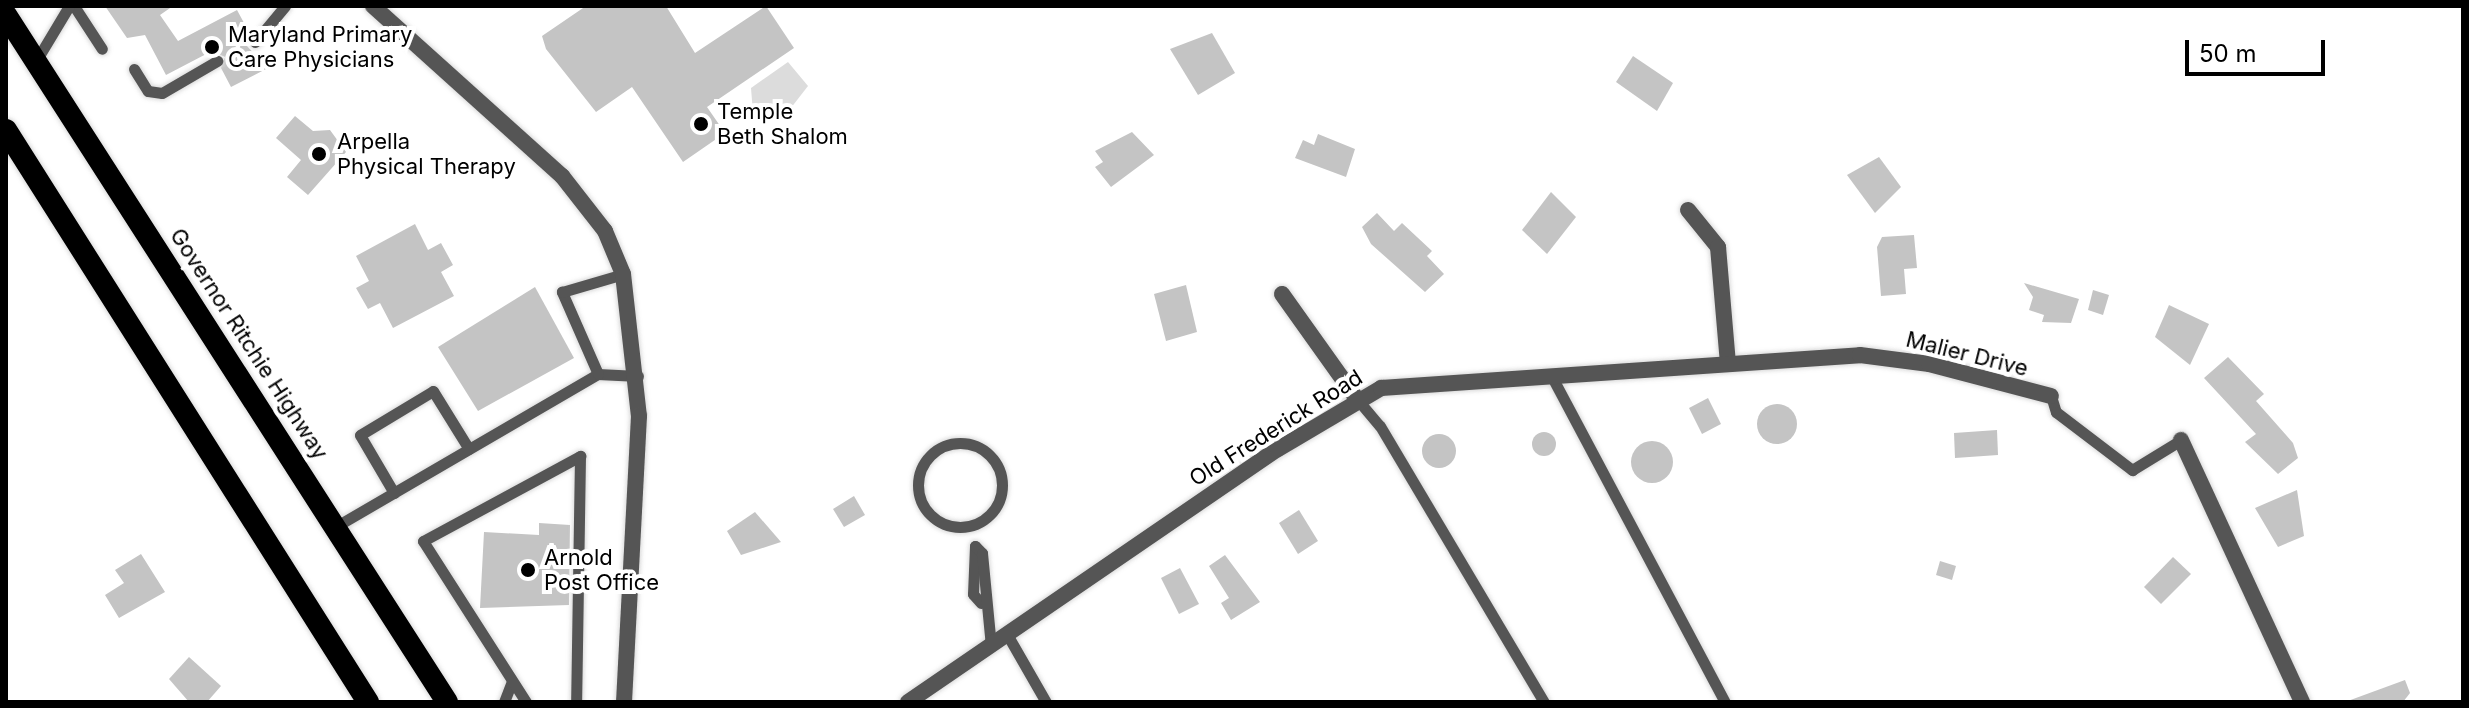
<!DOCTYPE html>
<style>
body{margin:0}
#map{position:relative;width:2469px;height:708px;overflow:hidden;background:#fff;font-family:Inter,sans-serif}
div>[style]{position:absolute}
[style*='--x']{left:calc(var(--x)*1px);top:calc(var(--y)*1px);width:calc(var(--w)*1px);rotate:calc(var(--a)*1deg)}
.green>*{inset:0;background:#dcdcdc}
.building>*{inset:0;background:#c4c4c4}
.round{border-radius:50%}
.roads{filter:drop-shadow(0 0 2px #dbdbdb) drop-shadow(0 0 2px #dbdbdb)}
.service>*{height:11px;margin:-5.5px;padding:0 5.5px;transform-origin:5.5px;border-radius:5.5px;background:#555}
.service>.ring{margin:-5.5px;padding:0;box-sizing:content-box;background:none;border:11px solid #555;border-radius:50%}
.minor>*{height:16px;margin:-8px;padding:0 8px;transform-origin:8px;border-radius:8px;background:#555}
.trunk>*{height:22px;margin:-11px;padding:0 11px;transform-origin:11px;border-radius:11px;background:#000}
.dots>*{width:22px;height:22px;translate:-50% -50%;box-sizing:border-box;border:4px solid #fff;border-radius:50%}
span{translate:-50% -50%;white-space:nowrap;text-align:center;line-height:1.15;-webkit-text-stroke:8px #fff;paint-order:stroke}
.poi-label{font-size:22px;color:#000}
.left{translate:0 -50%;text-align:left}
.street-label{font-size:22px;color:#000}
.frame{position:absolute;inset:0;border:8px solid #000;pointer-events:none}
.scale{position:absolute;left:2185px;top:40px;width:140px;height:36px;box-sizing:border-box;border:4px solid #000;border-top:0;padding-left:10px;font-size:24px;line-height:28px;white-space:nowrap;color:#000;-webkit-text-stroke:6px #fff;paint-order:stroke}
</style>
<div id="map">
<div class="green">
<div style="clip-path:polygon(788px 62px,808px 86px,787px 113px,753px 113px,751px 88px)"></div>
</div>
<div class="building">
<div style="clip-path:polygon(105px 6px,173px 6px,160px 15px,178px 41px,237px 10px,250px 34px,247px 46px,268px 68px,231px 87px,221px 68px,225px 57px,212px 51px,166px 75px,145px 35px,127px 38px)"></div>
<div style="clip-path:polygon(586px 6px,666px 6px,695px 53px,766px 6px,794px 48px,707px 107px,725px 133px,683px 162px,632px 87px,596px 112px,546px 49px,542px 36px)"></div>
<div style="clip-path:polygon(1212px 33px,1235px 73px,1198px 95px,1170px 49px)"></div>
<div style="clip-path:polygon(1633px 56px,1673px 83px,1657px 111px,1616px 82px)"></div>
<div style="clip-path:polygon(295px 116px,313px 131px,330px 130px,346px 152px,308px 195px,287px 177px,301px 160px,276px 138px)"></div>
<div style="clip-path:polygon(1132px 132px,1154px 155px,1111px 187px,1095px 167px,1103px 162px,1095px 151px)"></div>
<div style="clip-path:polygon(1318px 134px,1355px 149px,1346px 177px,1295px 158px,1303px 140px,1314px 145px)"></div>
<div style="clip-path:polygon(1879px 157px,1901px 187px,1875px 213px,1847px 175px)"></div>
<div style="clip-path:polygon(1551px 192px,1576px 217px,1547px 254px,1522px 230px)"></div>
<div style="clip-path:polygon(1377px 213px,1394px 231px,1402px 223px,1432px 251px,1427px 256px,1444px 274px,1425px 292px,1371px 244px,1362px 227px)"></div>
<div style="clip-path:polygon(415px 224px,428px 250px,441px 243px,453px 265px,441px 272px,454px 296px,393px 328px,380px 303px,368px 309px,356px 288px,369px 281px,356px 256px)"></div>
<div style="clip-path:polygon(1914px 235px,1917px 268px,1904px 269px,1906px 294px,1881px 296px,1877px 247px,1882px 237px)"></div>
<div style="clip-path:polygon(2024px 283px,2079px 299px,2071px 323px,2042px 322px,2044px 315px,2029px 310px,2033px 297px)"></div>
<div style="clip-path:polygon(1186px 285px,1197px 332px,1166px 341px,1154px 294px)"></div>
<div style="clip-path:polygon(535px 287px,574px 358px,478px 411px,438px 347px)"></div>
<div style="clip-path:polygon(2093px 290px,2109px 295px,2103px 315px,2088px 310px)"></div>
<div style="clip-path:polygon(2169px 305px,2209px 324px,2190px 365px,2155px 337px)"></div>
<div style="clip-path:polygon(2228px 357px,2264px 394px,2256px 401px,2293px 443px,2298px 458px,2278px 474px,2245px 442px,2256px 434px,2204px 378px)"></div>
<div style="clip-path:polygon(1708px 398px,1721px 424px,1702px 434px,1689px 408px)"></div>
<div class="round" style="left:1757px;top:404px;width:40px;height:40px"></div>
<div style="clip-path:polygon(1997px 430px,1998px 455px,1955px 458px,1954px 433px)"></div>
<div class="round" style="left:1532px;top:432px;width:24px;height:24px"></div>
<div class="round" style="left:1422px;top:434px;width:34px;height:34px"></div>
<div class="round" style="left:1631px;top:441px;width:42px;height:42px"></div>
<div style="clip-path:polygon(2297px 490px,2304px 536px,2278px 547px,2255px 508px)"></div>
<div style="clip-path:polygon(854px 496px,865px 515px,844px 527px,833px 509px)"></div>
<div style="clip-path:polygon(1299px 510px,1318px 541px,1298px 554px,1279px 523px)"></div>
<div style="clip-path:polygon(755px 512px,781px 542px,741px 555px,727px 531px)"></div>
<div style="clip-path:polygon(539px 523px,570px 525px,569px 605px,480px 608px,484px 532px,539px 535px)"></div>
<div style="clip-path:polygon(141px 554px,165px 592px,119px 618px,105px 595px,124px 583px,115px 570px)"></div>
<div style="clip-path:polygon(1225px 555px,1260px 602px,1231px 620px,1221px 603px,1229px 598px,1209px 566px)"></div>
<div style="clip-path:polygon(2173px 557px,2191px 574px,2161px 604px,2144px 587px)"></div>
<div style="clip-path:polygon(1940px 561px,1956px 566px,1952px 580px,1936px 575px)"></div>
<div style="clip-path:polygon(1180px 568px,1199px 604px,1179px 614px,1161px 578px)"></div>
<div style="clip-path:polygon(189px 657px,221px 686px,207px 702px,189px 702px,169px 679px)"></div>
<div style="clip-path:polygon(2405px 680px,2410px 693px,2403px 702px,2345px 702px)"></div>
</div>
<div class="roads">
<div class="service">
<div style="--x:74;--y:6;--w:51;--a:56.9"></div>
<div style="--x:255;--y:42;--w:47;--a:-50.2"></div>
<div style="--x:36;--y:61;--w:64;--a:-59"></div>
<div style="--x:134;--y:69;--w:26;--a:58"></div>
<div style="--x:148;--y:91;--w:14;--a:8"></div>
<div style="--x:162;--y:93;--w:64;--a:-30.2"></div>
<div style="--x:598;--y:374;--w:40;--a:2.9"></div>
<div style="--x:1552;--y:377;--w:368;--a:62"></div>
<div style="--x:2051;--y:396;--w:17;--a:73"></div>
<div style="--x:2056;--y:412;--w:96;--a:37.3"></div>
<div style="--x:2132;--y:470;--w:57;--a:-31.5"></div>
<div style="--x:1357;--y:399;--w:35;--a:50"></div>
<div style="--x:1380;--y:426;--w:321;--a:59.3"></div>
<div class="ring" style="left:918px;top:443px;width:73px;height:73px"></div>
<div style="--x:394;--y:493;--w:67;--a:-120.4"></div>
<div style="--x:360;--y:435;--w:85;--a:-31.1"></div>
<div style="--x:433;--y:391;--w:68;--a:58.2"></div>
<div style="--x:335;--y:527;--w:304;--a:-30.2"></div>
<div style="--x:598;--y:374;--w:90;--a:-113.7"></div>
<div style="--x:562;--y:292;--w:64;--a:-16.4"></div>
<div style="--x:981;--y:603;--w:12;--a:-132"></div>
<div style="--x:973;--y:594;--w:48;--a:-87.6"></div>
<div style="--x:975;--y:546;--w:10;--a:45"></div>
<div style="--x:982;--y:553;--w:94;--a:84.5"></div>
<div style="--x:1008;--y:636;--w:76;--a:60.1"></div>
<div style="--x:504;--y:702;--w:22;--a:-69"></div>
<div style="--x:526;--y:702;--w:191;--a:-122.6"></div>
<div style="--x:423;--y:541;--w:179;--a:-28.4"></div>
<div style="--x:580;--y:456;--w:246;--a:90.9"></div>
</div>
<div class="minor">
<div style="--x:373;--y:6;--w:254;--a:42"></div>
<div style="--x:562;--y:176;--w:70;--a:52"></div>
<div style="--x:605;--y:231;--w:47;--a:67.3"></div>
<div style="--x:623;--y:274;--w:143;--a:83.6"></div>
<div style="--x:639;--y:416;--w:286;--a:93"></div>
<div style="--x:1688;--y:210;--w:48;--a:51"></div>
<div style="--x:1718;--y:247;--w:117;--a:85.1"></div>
<div style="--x:1282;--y:294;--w:129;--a:54.5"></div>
<div style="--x:2181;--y:440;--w:289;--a:65.2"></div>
<div style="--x:908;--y:702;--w:448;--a:-34.4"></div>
<div style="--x:1278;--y:449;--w:120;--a:-30.6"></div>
<div style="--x:1381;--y:388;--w:480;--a:-3.9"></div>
<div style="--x:1860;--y:355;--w:70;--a:7.4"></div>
<div style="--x:1929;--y:364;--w:126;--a:14.7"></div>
</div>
<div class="trunk">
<div style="--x:6;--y:15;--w:816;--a:57.3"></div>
<div style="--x:6;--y:130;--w:677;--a:57.67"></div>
</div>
</div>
<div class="dots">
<div style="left:212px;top:47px;background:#000"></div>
<div style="left:701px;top:124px;background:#000"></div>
<div style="left:319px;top:154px;background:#000"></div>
<div style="left:528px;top:570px;background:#000"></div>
</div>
<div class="poi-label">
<span class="left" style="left:228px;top:47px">Maryland Primary<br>Care Physicians</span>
<span class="left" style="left:717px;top:124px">Temple<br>Beth Shalom</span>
<span class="left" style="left:337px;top:154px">Arpella<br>Physical Therapy</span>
<span class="left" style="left:544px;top:570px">Arnold<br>Post Office</span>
</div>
<div class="street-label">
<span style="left:249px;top:344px;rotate:57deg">Governor Ritchie Highway</span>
<span style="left:1967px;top:354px;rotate:14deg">Malier Drive</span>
<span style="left:1276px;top:428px;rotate:-32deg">Old Frederick Road</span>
</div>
<div class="frame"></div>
<div class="scale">50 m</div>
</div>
